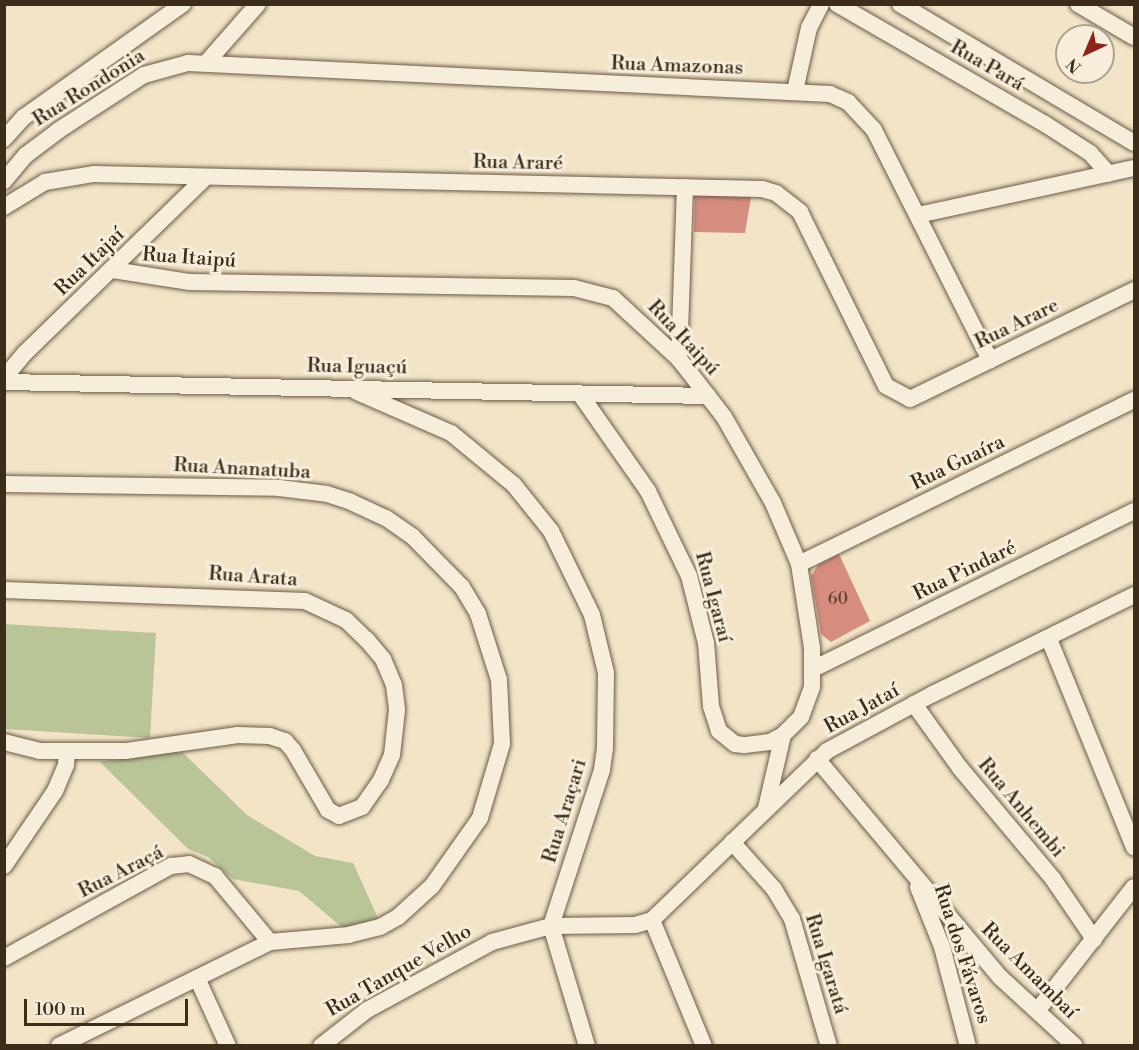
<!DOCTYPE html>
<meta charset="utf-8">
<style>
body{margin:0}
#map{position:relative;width:1139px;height:1050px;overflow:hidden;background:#f3e4c8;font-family:"Libre Bodoni",serif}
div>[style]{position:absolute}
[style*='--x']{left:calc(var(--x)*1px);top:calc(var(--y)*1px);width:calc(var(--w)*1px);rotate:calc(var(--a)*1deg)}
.green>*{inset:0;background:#b9c497}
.building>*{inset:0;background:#d68c7f}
.roads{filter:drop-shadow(0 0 2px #6a5b46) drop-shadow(0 0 2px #6a5b46)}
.minor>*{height:16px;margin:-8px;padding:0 8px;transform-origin:8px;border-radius:8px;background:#f7eddb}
span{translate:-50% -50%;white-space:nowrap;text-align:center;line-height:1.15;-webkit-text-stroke:6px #f7eddb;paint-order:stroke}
.number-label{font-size:16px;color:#624534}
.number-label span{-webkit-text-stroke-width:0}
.street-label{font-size:20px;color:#3c2d1b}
.frame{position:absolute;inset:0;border:6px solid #3c2d1b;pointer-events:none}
.north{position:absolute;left:1055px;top:24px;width:60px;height:60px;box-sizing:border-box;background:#f7eddb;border:2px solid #aca08e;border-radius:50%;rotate:224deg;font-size:16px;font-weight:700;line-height:24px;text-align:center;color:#3c2d1b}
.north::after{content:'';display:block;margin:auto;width:21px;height:27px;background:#8f2418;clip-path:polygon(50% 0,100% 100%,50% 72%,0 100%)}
.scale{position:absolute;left:24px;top:999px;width:164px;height:27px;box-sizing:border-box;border:3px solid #3c2d1b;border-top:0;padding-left:8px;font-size:18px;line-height:21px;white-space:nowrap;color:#3c2d1b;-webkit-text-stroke:4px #f7eddb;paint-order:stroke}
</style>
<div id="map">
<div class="green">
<div style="clip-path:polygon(4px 624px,156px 633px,150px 738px,5px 729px)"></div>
<div style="clip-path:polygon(180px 750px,247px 815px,315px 856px,353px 863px,378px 918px,344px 929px,299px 891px,233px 879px,208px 857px,188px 849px,100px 762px)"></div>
</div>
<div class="building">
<div style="clip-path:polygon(695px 195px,751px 197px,745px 233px,694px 232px)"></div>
<div style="clip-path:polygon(839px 554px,870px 621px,831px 642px,821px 634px,811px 576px,818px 565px)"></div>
</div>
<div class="roads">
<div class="minor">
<div style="--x:837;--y:4;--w:240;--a:30"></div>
<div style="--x:1045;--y:124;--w:54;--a:32.8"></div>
<div style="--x:1090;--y:153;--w:28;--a:48"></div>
<div style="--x:900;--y:4;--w:272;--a:30.7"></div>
<div style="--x:1078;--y:4;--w:65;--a:30.5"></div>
<div style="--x:207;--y:62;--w:77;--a:-48.7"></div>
<div style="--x:795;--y:91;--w:65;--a:-77.5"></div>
<div style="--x:809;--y:28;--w:27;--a:-63"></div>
<div style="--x:4;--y:139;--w:30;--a:-48"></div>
<div style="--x:24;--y:117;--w:195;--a:-35.4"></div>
<div style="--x:4;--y:181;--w:34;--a:-50"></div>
<div style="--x:26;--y:155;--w:41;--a:-37.1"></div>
<div style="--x:59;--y:130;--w:101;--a:-32.9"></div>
<div style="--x:144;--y:75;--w:46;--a:-15.3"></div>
<div style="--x:188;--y:63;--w:643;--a:2.76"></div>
<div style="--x:830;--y:94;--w:20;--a:24"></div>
<div style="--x:848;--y:102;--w:38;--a:47"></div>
<div style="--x:874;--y:130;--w:258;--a:63.2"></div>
<div style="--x:4;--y:207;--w:48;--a:-31.4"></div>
<div style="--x:45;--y:182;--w:50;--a:-9.3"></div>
<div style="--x:94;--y:174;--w:668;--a:1.29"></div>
<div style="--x:762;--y:189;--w:15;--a:16"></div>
<div style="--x:776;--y:193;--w:31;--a:38"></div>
<div style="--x:800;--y:212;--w:194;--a:63.7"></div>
<div style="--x:886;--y:386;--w:27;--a:28"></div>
<div style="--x:910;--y:399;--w:249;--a:-25.9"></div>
<div style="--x:918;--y:215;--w:221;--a:-12.3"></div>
<div style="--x:113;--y:270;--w:78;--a:8.9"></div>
<div style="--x:190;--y:282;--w:384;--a:0.9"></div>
<div style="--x:574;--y:288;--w:40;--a:14.4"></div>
<div style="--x:613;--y:298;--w:90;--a:42.7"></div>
<div style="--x:679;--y:359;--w:73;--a:52.2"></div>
<div style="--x:724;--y:417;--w:99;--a:60.3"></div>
<div style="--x:773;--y:503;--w:66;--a:66.9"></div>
<div style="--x:799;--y:564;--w:85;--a:81.2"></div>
<div style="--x:812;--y:648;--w:39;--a:90"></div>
<div style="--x:812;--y:687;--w:32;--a:110"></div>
<div style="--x:801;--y:717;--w:25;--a:135"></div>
<div style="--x:783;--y:735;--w:15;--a:152"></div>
<div style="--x:770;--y:742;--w:26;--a:173"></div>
<div style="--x:744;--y:745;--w:9;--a:-174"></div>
<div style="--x:735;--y:744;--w:21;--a:-141"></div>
<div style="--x:719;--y:731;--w:26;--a:-108"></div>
<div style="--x:711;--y:706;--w:63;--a:-94.5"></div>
<div style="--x:706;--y:643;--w:69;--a:-104.2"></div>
<div style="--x:689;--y:576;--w:94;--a:-115.8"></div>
<div style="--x:648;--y:491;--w:118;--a:-125"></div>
<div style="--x:679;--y:359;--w:172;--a:-88"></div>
<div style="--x:4;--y:378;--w:33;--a:-50"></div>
<div style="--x:25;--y:353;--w:252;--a:-44.2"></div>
<div style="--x:4;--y:382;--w:704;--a:1.14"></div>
<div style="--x:357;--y:392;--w:103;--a:23.6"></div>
<div style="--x:451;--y:433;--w:82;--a:39.5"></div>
<div style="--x:514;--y:485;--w:59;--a:51.2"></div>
<div style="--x:551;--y:531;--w:93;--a:64"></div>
<div style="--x:592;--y:615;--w:60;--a:76.4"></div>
<div style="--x:606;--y:673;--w:75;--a:90.8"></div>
<div style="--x:605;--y:748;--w:22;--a:98"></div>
<div style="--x:602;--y:770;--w:164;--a:108.1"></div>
<div style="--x:4;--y:484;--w:275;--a:0.8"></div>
<div style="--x:279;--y:488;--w:48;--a:7.1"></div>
<div style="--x:327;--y:494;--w:25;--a:18"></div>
<div style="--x:351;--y:502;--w:38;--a:25"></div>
<div style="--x:386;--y:518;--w:33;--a:35"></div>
<div style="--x:413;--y:537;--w:70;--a:45.6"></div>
<div style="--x:462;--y:587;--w:31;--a:59"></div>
<div style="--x:478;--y:614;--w:69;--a:72.3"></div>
<div style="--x:499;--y:680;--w:64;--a:87.3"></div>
<div style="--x:502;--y:744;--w:77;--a:106.6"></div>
<div style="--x:480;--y:818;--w:83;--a:125.2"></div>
<div style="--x:432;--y:886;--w:46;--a:137.6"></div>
<div style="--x:398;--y:917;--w:21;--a:151"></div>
<div style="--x:380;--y:927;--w:32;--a:166"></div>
<div style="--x:349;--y:935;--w:79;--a:174.9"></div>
<div style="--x:270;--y:942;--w:235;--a:153.8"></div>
<div style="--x:799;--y:564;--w:373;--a:-26.1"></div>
<div style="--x:4;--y:590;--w:301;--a:2.1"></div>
<div style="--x:305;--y:601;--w:45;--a:24.9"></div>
<div style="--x:346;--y:620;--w:29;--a:44"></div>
<div style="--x:367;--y:640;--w:25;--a:50"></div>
<div style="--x:383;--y:659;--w:28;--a:67"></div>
<div style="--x:394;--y:685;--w:25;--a:83"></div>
<div style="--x:397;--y:710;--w:45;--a:96.3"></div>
<div style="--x:392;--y:755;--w:27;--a:114"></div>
<div style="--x:381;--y:780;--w:33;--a:125"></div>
<div style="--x:362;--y:807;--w:25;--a:159"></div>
<div style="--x:339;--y:816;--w:13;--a:-151"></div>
<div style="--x:328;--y:810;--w:69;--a:-120.3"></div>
<div style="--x:293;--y:750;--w:12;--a:-132"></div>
<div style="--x:285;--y:741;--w:16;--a:-162"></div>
<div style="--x:270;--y:736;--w:32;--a:-178"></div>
<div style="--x:238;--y:735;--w:114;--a:171.9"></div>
<div style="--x:125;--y:751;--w:85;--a:180"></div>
<div style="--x:40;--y:751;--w:37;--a:-166"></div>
<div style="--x:1049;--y:639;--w:225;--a:67.8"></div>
<div style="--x:813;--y:669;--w:358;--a:-26.2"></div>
<div style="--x:914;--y:704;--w:79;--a:54.3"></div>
<div style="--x:960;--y:768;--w:145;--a:50"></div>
<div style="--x:1053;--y:879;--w:73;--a:55.7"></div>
<div style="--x:817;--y:759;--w:286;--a:50"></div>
<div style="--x:1001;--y:978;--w:100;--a:42.6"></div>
<div style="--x:766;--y:808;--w:75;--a:-76.9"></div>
<div style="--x:732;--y:842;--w:63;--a:48.2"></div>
<div style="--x:774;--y:889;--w:35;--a:59"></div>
<div style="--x:792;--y:919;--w:132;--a:73.8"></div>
<div style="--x:4;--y:866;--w:91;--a:-55.8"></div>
<div style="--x:55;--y:791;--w:28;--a:-67"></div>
<div style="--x:66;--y:765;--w:14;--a:-86"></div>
<div style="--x:918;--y:887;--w:65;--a:68.2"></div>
<div style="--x:942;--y:947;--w:102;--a:75.3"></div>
<div style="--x:652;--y:920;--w:136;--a:67.6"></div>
<div style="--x:551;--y:926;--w:125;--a:73.3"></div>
<div style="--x:4;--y:958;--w:191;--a:-28.9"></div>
<div style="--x:171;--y:866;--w:18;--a:-6"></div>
<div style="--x:189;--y:864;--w:29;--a:25"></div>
<div style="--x:215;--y:876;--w:86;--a:50.2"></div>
<div style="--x:197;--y:978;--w:75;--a:65.5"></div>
<div style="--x:1037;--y:1011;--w:157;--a:-52"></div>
<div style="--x:321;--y:1046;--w:58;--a:-38"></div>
<div style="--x:367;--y:1010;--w:142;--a:-28.5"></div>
<div style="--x:492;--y:942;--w:61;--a:-15.2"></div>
<div style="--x:551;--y:926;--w:84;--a:-0.7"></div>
<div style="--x:635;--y:925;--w:18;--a:-16"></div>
<div style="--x:652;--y:920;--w:243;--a:-44"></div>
<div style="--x:827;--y:751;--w:120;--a:-28.3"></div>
<div style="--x:933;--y:694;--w:224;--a:-26.2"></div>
</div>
</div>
<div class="number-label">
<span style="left:838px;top:599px">60</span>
</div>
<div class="street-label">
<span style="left:677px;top:66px;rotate:2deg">Rua Amazonas</span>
<span style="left:987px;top:66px;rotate:30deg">Rua Pará</span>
<span style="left:89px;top:88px;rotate:-32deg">Rua Rondonia</span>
<span style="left:518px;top:163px;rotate:1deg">Rua Araré</span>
<span style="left:189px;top:258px;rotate:4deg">Rua Itaipú</span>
<span style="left:90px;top:262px;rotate:-44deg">Rua Itajaí</span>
<span style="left:1017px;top:324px;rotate:-26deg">Rua Arare</span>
<span style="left:683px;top:338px;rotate:47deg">Rua Itaipú</span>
<span style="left:357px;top:367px;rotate:1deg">Rua Iguaçú</span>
<span style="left:958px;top:463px;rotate:-26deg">Rua Guaíra</span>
<span style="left:242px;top:469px;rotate:3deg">Rua Ananatuba</span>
<span style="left:965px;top:571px;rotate:-26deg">Rua Pindaré</span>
<span style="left:253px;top:577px;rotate:4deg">Rua Arata</span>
<span style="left:713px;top:597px;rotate:75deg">Rua Igaraí</span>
<span style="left:862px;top:709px;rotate:-29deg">Rua Jataí</span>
<span style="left:1021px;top:808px;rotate:50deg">Rua Anhembi</span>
<span style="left:565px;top:811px;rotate:-73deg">Rua Araçari</span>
<span style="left:121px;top:872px;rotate:-27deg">Rua Araçá</span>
<span style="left:962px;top:954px;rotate:72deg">Rua dos Fávaros</span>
<span style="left:826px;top:964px;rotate:73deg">Rua Igaratá</span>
<span style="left:399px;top:971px;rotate:-30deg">Rua Tanque Velho</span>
<span style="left:1029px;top:971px;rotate:45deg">Rua Amambaí</span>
</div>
<div class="frame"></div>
<div class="north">N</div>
<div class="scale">100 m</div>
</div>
